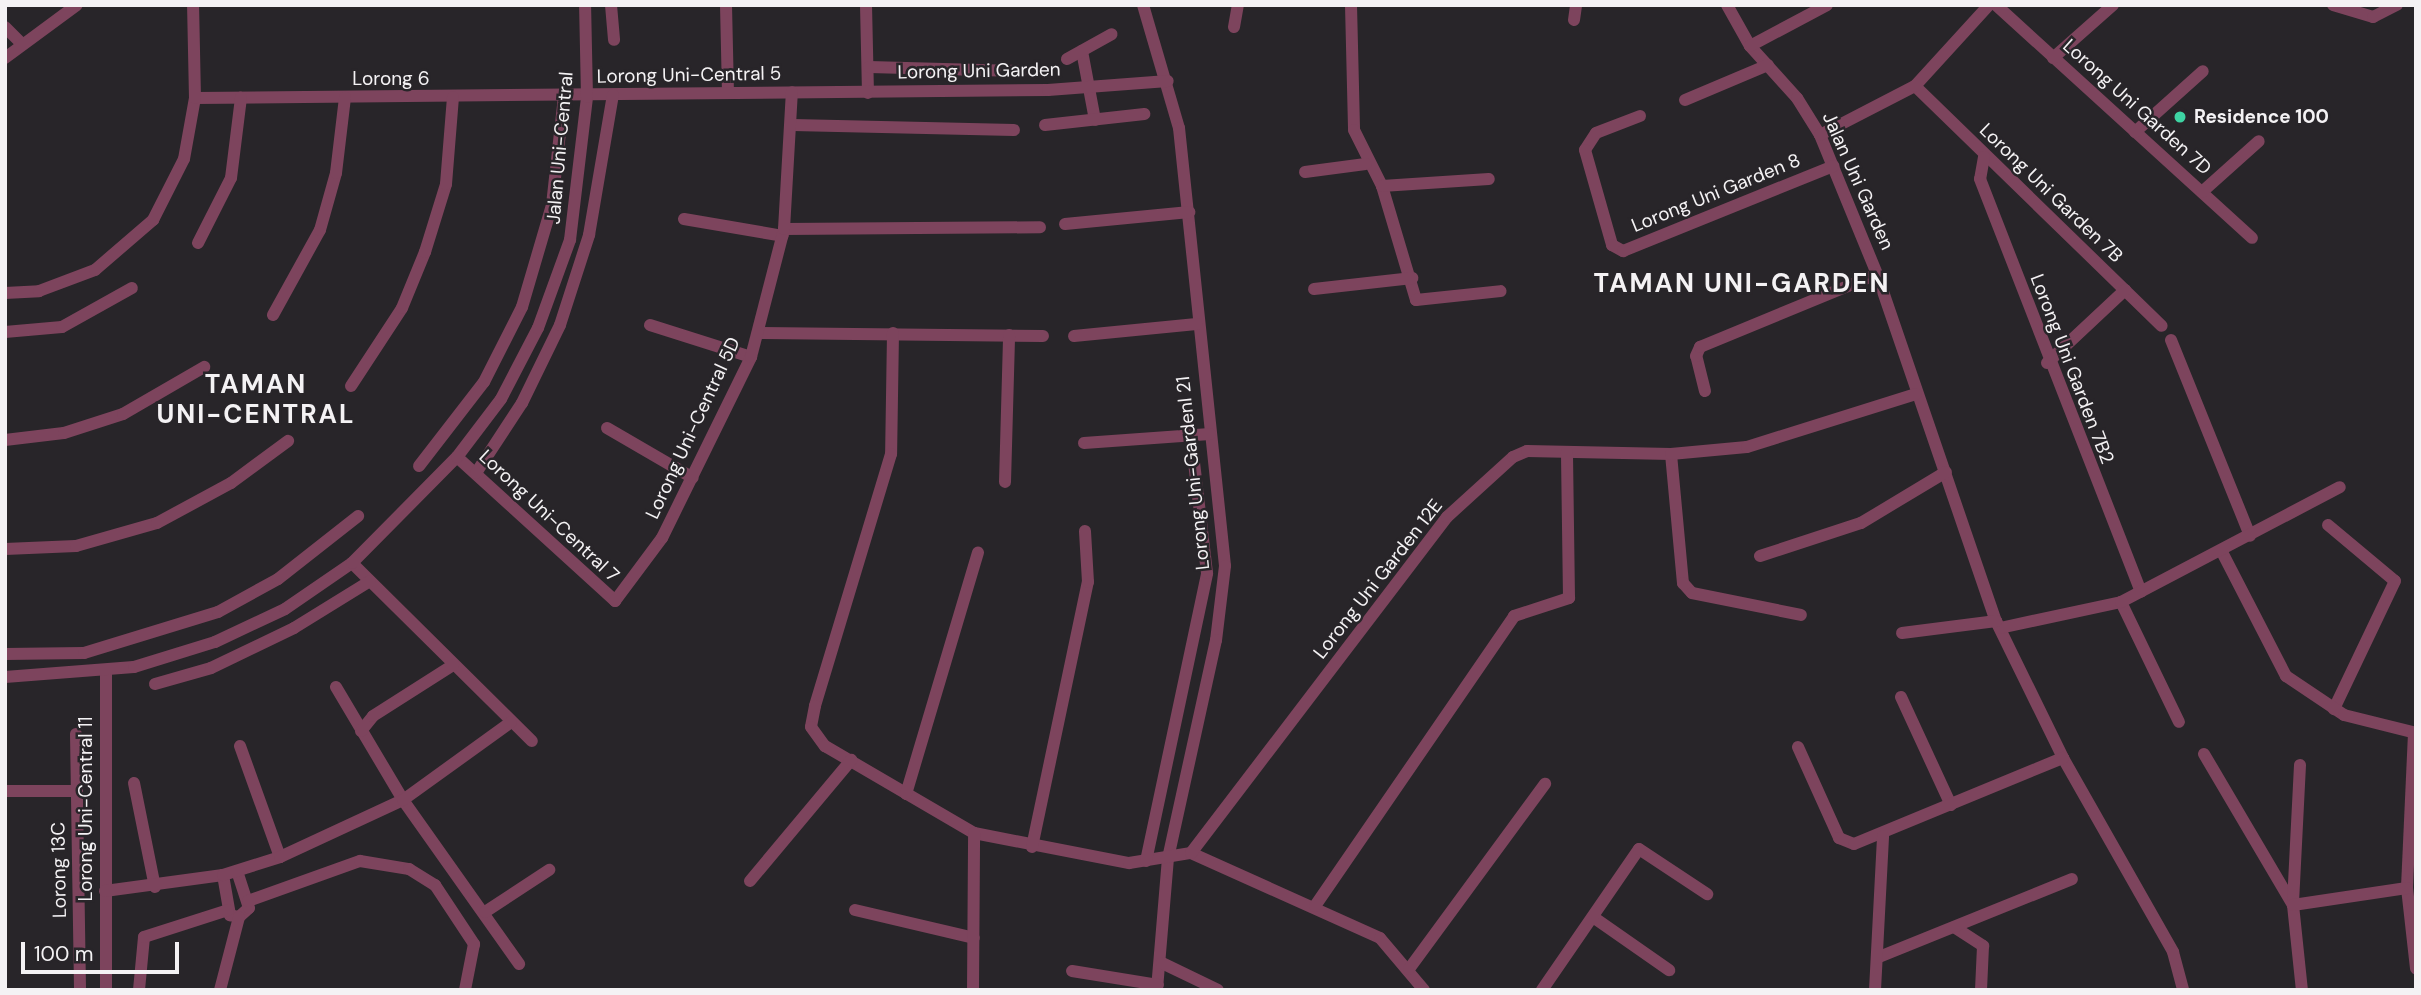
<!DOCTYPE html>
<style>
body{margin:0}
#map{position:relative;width:2421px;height:995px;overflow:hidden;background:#282529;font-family:"DM Sans",sans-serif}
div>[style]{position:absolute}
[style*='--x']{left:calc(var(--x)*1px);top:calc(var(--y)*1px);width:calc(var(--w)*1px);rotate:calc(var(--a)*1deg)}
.street>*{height:12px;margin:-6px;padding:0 6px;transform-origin:6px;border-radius:6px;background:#7d445d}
.dots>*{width:19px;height:19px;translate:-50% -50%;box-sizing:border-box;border:4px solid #282529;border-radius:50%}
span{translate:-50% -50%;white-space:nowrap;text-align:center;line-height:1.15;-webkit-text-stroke:5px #282529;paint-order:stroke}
.street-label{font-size:19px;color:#f4f2f4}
.poi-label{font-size:19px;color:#f4f2f4;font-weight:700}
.left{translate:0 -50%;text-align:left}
.district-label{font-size:26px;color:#f4f2f4;font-weight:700;letter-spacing:2px}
.frame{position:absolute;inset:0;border:7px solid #f4f2f4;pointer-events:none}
.scale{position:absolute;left:21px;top:942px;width:158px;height:32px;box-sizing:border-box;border:4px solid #f4f2f4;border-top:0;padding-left:9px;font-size:21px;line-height:24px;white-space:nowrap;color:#f4f2f4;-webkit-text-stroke:5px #282529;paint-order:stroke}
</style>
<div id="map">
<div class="street">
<div style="--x:611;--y:5;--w:35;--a:85"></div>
<div style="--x:726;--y:5;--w:88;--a:88.7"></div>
<div style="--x:866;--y:5;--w:88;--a:88.7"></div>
<div style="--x:1143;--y:5;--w:128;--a:73.7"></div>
<div style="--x:1179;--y:128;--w:440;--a:84"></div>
<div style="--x:1225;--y:566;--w:75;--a:96.9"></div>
<div style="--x:1216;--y:640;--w:223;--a:102.4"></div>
<div style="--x:1168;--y:858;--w:132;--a:94.8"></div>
<div style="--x:1351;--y:5;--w:125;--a:88.6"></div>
<div style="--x:1354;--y:130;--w:63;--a:63.4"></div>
<div style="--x:1382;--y:186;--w:119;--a:73.4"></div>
<div style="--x:1416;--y:300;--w:85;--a:-6"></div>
<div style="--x:1727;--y:5;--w:47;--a:60.7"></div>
<div style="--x:1750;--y:46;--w:70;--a:47.9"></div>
<div style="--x:1797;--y:98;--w:44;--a:58.1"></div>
<div style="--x:1820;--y:135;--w:150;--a:67.7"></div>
<div style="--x:1877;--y:274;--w:367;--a:71.1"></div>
<div style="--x:1996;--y:621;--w:153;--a:63.9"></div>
<div style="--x:2063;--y:758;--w:223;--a:60.4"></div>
<div style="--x:2173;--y:952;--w:39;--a:75"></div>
<div style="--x:1996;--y:5;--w:346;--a:42.3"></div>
<div style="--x:2333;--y:5;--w:42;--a:16.7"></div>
<div style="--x:2373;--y:17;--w:27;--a:-27"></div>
<div style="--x:1574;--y:20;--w:15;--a:-82"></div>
<div style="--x:5;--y:27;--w:23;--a:45"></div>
<div style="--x:1234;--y:27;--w:22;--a:-80"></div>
<div style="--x:1750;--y:46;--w:87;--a:-28"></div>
<div style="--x:1082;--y:51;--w:70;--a:79.3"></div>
<div style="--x:5;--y:58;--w:89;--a:-36.4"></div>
<div style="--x:2053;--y:58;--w:80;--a:-41.5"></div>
<div style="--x:1067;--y:59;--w:51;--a:-29.1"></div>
<div style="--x:869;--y:67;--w:153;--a:1.5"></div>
<div style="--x:1915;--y:86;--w:344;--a:44.2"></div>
<div style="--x:195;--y:98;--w:853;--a:-0.54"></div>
<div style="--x:1048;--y:90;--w:120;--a:-4.3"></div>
<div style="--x:1685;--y:100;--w:90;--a:-22.9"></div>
<div style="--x:1640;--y:116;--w:47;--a:158.9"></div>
<div style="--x:1596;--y:133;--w:20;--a:123"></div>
<div style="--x:1585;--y:150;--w:99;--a:74.1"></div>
<div style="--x:1612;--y:245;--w:13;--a:29"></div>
<div style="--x:1623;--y:251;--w:227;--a:-22"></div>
<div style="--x:793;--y:125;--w:221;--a:1.3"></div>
<div style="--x:1045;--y:125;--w:100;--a:-6.3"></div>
<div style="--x:2135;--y:132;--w:91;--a:-41.9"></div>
<div style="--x:1820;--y:135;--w:107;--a:-27.3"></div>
<div style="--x:1915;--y:86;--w:110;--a:-47.6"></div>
<div style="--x:1984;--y:157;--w:22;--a:100"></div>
<div style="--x:1980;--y:179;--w:443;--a:68.7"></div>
<div style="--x:1305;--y:172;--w:61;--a:-7.6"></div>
<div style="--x:1382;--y:186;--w:107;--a:-3.7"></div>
<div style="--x:2202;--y:192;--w:76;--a:-41.8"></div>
<div style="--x:684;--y:219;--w:100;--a:9.7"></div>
<div style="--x:1065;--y:224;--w:125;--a:-5.5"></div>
<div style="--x:784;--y:229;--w:256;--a:-0.4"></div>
<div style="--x:198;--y:243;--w:73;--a:-63.1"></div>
<div style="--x:231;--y:178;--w:81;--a:-82.9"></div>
<div style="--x:1314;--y:289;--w:99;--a:-6.4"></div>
<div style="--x:5;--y:293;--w:34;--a:-3"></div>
<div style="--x:39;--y:291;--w:60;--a:-20.6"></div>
<div style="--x:95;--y:270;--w:77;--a:-40.8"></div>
<div style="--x:153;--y:220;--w:68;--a:-63.1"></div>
<div style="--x:184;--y:159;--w:62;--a:-79.8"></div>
<div style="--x:195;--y:98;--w:93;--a:-91.2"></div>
<div style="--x:273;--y:315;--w:97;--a:-61.1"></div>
<div style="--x:320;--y:230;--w:59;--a:-74.3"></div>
<div style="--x:336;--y:173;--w:76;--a:-83.2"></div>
<div style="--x:650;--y:325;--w:106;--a:17.6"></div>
<div style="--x:5;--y:332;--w:57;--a:-5"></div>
<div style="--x:62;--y:327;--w:80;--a:-29.1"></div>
<div style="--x:759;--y:333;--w:284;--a:0.6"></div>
<div style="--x:893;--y:333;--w:121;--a:90.9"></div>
<div style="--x:891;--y:454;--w:263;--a:106.8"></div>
<div style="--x:815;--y:706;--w:21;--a:101"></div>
<div style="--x:811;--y:727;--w:24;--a:54"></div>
<div style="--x:825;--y:746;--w:173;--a:30.3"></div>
<div style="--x:974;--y:833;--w:158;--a:11"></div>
<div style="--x:1129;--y:863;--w:63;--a:-9.2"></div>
<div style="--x:1191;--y:853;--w:207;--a:24.2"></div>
<div style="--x:1380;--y:938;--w:68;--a:49.8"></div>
<div style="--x:1074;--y:336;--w:123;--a:-5.6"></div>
<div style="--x:2171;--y:340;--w:211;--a:68"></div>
<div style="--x:2047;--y:363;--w:107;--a:-43.1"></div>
<div style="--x:351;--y:386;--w:93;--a:-56.8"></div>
<div style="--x:402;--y:308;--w:61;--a:-67.7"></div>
<div style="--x:425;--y:252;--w:71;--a:-72.8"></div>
<div style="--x:446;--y:184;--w:87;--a:-85.4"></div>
<div style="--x:1705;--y:391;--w:36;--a:-104"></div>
<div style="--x:1696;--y:356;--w:10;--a:-66"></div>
<div style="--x:1700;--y:347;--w:191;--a:-22.4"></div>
<div style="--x:607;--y:428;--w:99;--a:30.2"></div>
<div style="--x:5;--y:440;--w:59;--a:-6.8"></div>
<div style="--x:64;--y:433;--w:62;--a:-17.9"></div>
<div style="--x:123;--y:414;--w:94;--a:-30.1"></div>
<div style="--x:1084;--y:443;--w:126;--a:-4.1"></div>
<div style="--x:1671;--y:454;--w:130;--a:84.7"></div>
<div style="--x:1683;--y:583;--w:13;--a:48"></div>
<div style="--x:1692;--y:593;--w:111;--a:11.4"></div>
<div style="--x:457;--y:457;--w:214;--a:42.3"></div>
<div style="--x:615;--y:601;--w:79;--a:-53.3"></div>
<div style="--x:662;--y:538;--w:202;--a:-63.8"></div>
<div style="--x:751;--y:357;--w:132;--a:-75.5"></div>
<div style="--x:784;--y:229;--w:137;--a:-86.7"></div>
<div style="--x:419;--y:466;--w:106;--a:-52.3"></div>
<div style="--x:484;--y:382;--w:84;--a:-63.1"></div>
<div style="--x:522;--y:307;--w:106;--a:-73.6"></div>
<div style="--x:552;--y:205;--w:109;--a:-83.7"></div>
<div style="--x:476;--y:473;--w:84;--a:-56.7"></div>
<div style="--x:522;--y:403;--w:87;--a:-64"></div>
<div style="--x:560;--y:325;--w:95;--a:-72.1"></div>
<div style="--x:589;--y:235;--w:142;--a:-80.3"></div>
<div style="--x:1005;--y:482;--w:147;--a:-88.4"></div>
<div style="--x:2328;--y:525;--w:87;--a:39.9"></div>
<div style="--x:2395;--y:581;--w:142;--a:115.5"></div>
<div style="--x:5;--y:549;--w:71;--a:-2.4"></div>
<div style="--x:76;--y:546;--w:84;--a:-15.9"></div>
<div style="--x:157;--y:523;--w:84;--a:-28.4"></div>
<div style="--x:231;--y:483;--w:71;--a:-36.4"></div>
<div style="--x:2222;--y:552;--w:140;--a:62.7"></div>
<div style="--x:2286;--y:676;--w:70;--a:33.9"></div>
<div style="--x:2344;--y:715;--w:74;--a:14"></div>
<div style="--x:1760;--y:556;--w:106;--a:-18.1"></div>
<div style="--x:1861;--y:523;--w:99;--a:-31"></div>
<div style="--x:352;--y:563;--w:253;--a:44.7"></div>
<div style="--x:2121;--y:602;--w:133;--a:64.2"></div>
<div style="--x:2000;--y:628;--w:124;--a:-12.1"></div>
<div style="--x:2121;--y:602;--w:247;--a:-27.7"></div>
<div style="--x:1902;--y:633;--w:95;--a:-7.3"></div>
<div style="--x:5;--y:654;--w:79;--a:-0.7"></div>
<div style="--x:84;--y:653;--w:140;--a:-17"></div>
<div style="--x:218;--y:612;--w:68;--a:-28.8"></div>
<div style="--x:278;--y:579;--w:102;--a:-38.2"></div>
<div style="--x:106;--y:670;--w:320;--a:90"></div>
<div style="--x:5;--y:677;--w:129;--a:-4.4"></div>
<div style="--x:134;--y:667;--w:85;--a:-17.2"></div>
<div style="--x:215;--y:642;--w:77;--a:-25.2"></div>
<div style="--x:285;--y:609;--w:81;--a:-34.5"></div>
<div style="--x:352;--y:563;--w:149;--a:-45.3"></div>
<div style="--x:457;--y:457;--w:73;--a:-52.8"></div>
<div style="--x:501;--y:399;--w:80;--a:-62.5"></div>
<div style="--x:538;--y:328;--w:94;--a:-70"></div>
<div style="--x:570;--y:240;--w:144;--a:-83.2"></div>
<div style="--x:587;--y:97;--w:92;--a:-91.2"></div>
<div style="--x:155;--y:684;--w:58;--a:-15.9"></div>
<div style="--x:211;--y:668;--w:92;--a:-25.7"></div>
<div style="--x:294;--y:628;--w:89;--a:-31.7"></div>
<div style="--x:336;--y:687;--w:131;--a:59.3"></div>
<div style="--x:403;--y:800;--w:201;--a:54.7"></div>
<div style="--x:1901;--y:697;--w:119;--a:65.2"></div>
<div style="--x:361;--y:731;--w:19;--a:-51"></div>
<div style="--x:373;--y:716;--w:95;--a:-32.5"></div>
<div style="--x:2414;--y:733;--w:155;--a:92.6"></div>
<div style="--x:2407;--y:888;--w:81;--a:83.6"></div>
<div style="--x:76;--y:734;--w:256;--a:89.1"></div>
<div style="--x:240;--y:746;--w:118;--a:70.2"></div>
<div style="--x:1798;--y:747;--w:100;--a:65.7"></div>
<div style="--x:1839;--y:838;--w:16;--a:22"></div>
<div style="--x:1854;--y:844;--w:226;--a:-22.4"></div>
<div style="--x:2204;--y:754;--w:175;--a:59.5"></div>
<div style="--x:2300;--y:765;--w:140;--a:92.9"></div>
<div style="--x:2293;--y:905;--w:85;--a:84"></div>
<div style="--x:134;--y:783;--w:106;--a:78.6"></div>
<div style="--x:5;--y:791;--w:72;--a:0"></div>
<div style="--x:906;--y:794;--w:252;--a:-73.4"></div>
<div style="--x:1032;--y:847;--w:271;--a:-78.1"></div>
<div style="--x:1088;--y:582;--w:51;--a:-93.4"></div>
<div style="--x:1191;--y:853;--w:422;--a:-52.7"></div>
<div style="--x:1447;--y:517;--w:89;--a:-42.3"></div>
<div style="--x:1513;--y:457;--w:15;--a:-23"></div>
<div style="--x:1527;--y:451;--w:144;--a:1.2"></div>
<div style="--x:1671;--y:454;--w:76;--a:-5.3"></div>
<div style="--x:1747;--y:447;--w:177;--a:-17.4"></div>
<div style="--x:1146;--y:861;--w:294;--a:-78"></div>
<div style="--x:1207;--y:573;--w:137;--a:-96.7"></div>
<div style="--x:223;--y:875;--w:41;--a:80.1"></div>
<div style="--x:230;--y:915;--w:9;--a:13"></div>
<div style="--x:239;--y:917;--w:13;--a:-42"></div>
<div style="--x:249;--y:908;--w:39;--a:-108"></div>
<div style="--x:750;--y:881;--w:158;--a:-50.1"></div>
<div style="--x:105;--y:891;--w:119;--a:-7.7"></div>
<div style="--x:223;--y:875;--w:60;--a:-17.5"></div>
<div style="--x:280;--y:857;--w:136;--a:-24.9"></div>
<div style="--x:403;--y:800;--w:133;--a:-35.8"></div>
<div style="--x:248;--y:901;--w:119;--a:-19.7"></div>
<div style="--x:360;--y:861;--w:50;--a:9.3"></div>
<div style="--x:409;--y:869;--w:31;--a:32"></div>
<div style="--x:435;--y:885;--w:71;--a:56.5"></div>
<div style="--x:474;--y:944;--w:47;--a:101.1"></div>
<div style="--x:2293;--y:905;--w:115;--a:-8.5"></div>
<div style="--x:1315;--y:906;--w:352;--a:-55.5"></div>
<div style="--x:1514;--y:616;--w:58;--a:-18.1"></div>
<div style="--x:1569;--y:598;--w:146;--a:-90.8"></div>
<div style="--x:855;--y:910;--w:122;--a:13.2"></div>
<div style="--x:485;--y:912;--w:77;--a:-33.3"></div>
<div style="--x:1593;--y:917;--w:93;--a:34.9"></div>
<div style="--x:1954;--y:927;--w:35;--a:33"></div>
<div style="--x:1983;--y:946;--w:44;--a:92.6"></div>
<div style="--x:1879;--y:957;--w:208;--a:-22"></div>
<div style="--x:1162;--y:963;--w:62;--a:25.7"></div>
<div style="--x:1409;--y:969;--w:230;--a:-53.7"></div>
<div style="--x:1072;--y:971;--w:87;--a:9.2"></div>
<div style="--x:139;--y:990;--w:53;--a:-84.6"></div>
<div style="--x:144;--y:937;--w:88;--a:-17.8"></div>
<div style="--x:220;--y:990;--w:75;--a:-75.4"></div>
<div style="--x:973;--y:990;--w:157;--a:-89.6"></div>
<div style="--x:1542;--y:990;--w:171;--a:-55.5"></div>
<div style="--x:1639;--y:849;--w:82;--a:33.5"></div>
<div style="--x:1875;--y:990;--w:154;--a:-87"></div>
</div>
<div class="dots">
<div style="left:2180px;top:117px;background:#3ed4a3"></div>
</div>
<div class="street-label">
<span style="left:979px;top:71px;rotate:-1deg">Lorong Uni Garden</span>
<span style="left:689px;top:75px;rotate:-1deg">Lorong Uni-Central 5</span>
<span style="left:391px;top:79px">Lorong 6</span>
<span style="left:2137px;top:107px;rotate:42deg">Lorong Uni Garden 7D</span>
<span style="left:560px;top:148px;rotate:-85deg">Jalan Uni-Central</span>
<span style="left:1858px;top:181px;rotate:66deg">Jalan Uni Garden</span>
<span style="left:1716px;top:193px;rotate:-22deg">Lorong Uni Garden 8</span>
<span style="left:2051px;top:193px;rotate:44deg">Lorong Uni Garden 7B</span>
<span style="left:2072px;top:369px;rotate:69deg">Lorong Uni Garden 7B2</span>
<span style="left:693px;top:428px;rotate:-65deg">Lorong Uni-Central 5D</span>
<span style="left:1193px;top:473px;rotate:-96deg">Lorong Uni-Gardenl 21</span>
<span style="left:549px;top:516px;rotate:43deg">Lorong Uni-Central 7</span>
<span style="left:1378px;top:579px;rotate:-52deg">Lorong Uni Garden 12E</span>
<span style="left:86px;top:809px;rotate:-90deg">Lorong Uni-Central 11</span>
<span style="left:59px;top:870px;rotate:-91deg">Lorong 13C</span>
</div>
<div class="poi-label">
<span class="left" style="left:2194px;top:117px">Residence 100</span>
</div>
<div class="district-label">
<span style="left:1742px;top:284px">TAMAN UNI-GARDEN</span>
<span style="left:256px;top:400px">TAMAN<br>UNI-CENTRAL</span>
</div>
<div class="frame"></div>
<div class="scale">100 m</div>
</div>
